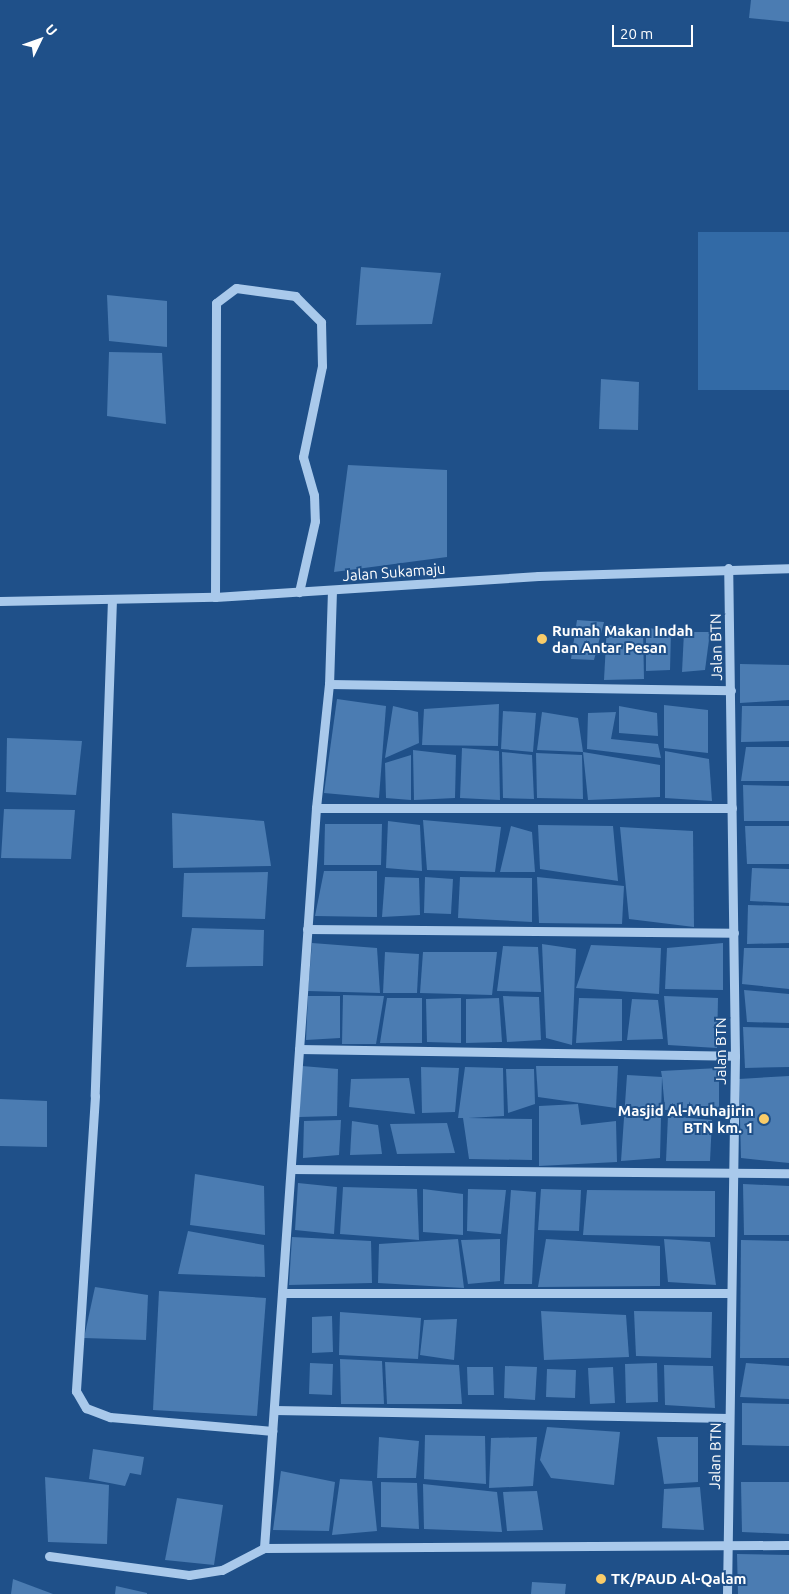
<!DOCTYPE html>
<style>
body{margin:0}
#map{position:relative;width:789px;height:1594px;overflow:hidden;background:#1f5089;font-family:Ubuntu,sans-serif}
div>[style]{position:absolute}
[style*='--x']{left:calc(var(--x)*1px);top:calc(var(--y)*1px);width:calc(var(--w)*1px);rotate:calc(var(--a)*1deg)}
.green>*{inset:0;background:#326aa6}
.building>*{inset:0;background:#4b7cb2}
.minor>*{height:9px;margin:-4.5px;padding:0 4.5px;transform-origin:4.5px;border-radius:4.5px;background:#a9c9eb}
.dots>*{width:14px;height:14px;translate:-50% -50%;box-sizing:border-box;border:2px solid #1f5089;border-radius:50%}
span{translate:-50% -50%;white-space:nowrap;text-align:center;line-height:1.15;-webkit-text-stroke:4px #1f5089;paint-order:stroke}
.street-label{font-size:15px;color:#fff}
.poi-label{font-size:15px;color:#fff;font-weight:700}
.left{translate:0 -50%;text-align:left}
.right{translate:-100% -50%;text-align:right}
.north{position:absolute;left:15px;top:15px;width:50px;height:50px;-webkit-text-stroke:4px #1f5089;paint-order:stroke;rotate:48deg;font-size:14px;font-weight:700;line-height:20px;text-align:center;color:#fff}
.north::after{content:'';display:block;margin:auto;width:18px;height:22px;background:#fff;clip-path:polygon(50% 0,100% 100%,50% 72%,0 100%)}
.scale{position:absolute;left:612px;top:25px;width:81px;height:22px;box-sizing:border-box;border:2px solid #fff;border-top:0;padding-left:6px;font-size:15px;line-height:18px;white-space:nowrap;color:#fff;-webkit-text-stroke:4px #1f5089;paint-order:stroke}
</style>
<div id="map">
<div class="green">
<div style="clip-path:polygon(698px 232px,789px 232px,789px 390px,698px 390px)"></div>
</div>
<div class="building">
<div style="clip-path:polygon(751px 0,789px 0,789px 22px,749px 18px)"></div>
<div style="clip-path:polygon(361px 267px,441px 273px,432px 324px,356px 325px)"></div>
<div style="clip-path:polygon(107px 295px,167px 301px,167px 347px,109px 341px)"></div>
<div style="clip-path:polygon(109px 352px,162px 353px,166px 424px,107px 416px)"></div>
<div style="clip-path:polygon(601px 379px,639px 382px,638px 430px,599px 429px)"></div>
<div style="clip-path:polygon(348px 465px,447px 470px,447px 557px,334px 572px)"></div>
<div style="clip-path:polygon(577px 620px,604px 622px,594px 660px,571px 659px)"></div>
<div style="clip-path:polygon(607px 625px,643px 629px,644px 679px,604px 680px)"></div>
<div style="clip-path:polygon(646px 628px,671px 630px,670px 670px,646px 671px)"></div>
<div style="clip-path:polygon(684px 632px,710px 632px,705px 670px,682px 672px)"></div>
<div style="clip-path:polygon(740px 664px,789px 665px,789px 700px,740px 703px)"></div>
<div style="clip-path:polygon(337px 699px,386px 706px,379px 798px,324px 793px)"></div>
<div style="clip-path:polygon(499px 704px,498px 746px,422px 745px,424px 709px)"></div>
<div style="clip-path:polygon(664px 705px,708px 710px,708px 753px,664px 748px)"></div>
<div style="clip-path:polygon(393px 706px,418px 712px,419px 743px,385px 758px)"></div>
<div style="clip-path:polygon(619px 706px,657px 713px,658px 736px,619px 733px)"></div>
<div style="clip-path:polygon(742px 706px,789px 706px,789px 741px,741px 742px)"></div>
<div style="clip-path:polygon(503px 711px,536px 713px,533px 752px,501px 749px)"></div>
<div style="clip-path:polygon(542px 712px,578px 718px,583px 752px,537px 750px)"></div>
<div style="clip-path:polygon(616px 712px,611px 739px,658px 744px,661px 758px,587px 749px,588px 713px)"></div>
<div style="clip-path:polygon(7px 738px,82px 741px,76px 795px,6px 792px)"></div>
<div style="clip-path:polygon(746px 747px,789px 747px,789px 781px,741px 781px)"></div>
<div style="clip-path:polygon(462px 748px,499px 751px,500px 800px,460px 798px)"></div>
<div style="clip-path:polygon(413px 750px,456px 755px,455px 798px,414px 800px)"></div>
<div style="clip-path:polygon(665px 751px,709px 759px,712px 801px,665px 798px)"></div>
<div style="clip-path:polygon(502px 752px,532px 755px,534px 799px,503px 798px)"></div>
<div style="clip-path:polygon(583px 752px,660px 765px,660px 797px,588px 800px)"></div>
<div style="clip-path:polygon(536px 753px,582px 755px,583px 799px,537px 798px)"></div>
<div style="clip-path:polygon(411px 755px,411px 800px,386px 798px,385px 763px)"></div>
<div style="clip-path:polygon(743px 785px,789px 786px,789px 821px,744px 821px)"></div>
<div style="clip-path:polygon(4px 809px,75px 810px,71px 859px,1px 858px)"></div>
<div style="clip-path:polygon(172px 813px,264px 821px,271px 866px,173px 868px)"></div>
<div style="clip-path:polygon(423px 820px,501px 827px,495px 872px,427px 870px)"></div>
<div style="clip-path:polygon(388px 821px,420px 825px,422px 871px,386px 868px)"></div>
<div style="clip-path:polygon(325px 824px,382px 824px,381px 865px,324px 865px)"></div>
<div style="clip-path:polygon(538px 825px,613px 826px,618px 881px,540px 869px)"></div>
<div style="clip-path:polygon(511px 826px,532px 832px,535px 872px,500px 872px)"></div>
<div style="clip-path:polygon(745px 826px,789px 826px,789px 864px,747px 864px)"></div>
<div style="clip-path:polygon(620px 827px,693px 831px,694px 927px,629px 919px)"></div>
<div style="clip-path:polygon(752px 868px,789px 869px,789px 903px,750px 901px)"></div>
<div style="clip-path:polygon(324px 871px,377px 871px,377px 917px,315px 916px)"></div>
<div style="clip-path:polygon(268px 872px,265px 919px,182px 917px,184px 873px)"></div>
<div style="clip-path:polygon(385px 877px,419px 878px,420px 915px,382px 917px)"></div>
<div style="clip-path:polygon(425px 877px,453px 879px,451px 914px,424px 913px)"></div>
<div style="clip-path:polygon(460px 877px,532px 878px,532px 922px,458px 918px)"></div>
<div style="clip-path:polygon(537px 877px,624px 886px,622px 924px,539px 923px)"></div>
<div style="clip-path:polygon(748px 905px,789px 906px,789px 943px,747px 944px)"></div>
<div style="clip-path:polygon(192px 928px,264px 930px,263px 966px,186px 967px)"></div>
<div style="clip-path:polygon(312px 943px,377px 948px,380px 993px,308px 991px)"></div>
<div style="clip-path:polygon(723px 943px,723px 990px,665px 989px,667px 948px)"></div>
<div style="clip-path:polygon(542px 944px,576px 949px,572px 1045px,546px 1038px)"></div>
<div style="clip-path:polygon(591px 945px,661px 948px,659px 994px,576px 988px)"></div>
<div style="clip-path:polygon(503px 946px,538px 947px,541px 992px,497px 991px)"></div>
<div style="clip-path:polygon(744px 948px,789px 948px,789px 989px,742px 984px)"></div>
<div style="clip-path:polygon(385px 952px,419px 954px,417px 993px,383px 993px)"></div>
<div style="clip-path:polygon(423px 952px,497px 952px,492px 995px,420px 993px)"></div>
<div style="clip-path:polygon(744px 990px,789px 994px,789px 1023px,747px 1022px)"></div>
<div style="clip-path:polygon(343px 995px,384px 996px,376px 1044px,342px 1044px)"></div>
<div style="clip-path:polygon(308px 996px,340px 996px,340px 1038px,306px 1040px)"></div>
<div style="clip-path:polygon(503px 996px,539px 997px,541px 1040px,507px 1042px)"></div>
<div style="clip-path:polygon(664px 996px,718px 998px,717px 1048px,668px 1045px)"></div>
<div style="clip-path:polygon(387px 998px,422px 998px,422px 1043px,380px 1043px)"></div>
<div style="clip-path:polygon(461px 998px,461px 1043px,427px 1042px,426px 999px)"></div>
<div style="clip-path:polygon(499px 998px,502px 1042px,466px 1043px,466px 999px)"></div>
<div style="clip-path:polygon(579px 998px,622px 999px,622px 1041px,576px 1043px)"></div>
<div style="clip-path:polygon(632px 999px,658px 1000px,663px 1039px,627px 1040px)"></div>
<div style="clip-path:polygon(743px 1027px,789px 1028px,789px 1067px,745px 1068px)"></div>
<div style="clip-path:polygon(302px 1066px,338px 1069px,337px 1116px,299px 1117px)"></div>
<div style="clip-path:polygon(536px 1066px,618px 1066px,616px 1108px,538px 1097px)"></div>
<div style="clip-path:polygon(421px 1067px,459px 1068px,455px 1112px,422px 1113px)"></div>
<div style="clip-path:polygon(465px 1067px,503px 1068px,504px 1116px,468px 1118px,532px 1119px,532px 1160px,469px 1159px,463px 1118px,458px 1118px)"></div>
<div style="clip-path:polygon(719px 1068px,719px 1111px,665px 1110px,662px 1077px,660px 1158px,621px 1161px,627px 1075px,662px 1077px,661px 1071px)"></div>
<div style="clip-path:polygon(506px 1069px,534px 1069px,535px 1104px,508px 1113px)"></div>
<div style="clip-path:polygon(789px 1076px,789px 1163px,741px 1158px,739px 1079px)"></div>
<div style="clip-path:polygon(409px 1078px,415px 1114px,349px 1107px,351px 1079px)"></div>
<div style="clip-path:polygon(0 1099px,47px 1101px,47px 1147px,0 1146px)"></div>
<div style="clip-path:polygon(578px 1104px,581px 1125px,616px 1121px,617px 1162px,539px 1166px,539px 1106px)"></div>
<div style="clip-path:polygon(668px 1116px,712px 1120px,710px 1161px,666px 1161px)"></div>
<div style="clip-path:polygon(341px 1120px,339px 1155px,303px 1158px,304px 1121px)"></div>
<div style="clip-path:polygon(352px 1121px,378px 1125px,382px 1154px,350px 1155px)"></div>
<div style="clip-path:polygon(447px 1123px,455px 1153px,397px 1154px,390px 1124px)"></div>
<div style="clip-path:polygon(195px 1174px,264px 1186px,265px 1235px,190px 1225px)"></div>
<div style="clip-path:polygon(298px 1183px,337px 1187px,334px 1234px,295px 1230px)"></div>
<div style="clip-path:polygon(743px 1184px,789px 1186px,789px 1235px,744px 1235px)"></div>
<div style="clip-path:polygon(343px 1187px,417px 1189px,419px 1240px,340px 1234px)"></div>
<div style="clip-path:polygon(423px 1189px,463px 1194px,463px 1235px,423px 1232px)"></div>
<div style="clip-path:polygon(468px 1189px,506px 1190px,501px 1234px,467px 1231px)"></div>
<div style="clip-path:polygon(541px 1189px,581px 1190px,579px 1231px,538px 1230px)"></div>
<div style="clip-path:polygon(511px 1190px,536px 1192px,532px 1284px,504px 1284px)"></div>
<div style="clip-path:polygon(587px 1190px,715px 1191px,715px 1237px,583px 1235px)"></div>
<div style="clip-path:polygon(188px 1231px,264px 1245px,265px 1277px,178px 1274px)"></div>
<div style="clip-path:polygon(292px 1237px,371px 1241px,372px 1283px,289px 1285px)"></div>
<div style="clip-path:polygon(458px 1239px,464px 1288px,378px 1283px,379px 1244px)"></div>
<div style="clip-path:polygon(500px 1239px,500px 1281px,468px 1284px,461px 1240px)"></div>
<div style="clip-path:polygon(546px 1239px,660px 1246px,660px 1286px,538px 1287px)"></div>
<div style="clip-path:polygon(664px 1239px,710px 1242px,716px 1285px,668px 1282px)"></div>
<div style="clip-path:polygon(741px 1240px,789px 1241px,789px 1358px,740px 1358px)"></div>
<div style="clip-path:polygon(95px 1287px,148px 1295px,146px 1340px,84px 1338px)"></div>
<div style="clip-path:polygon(159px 1291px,266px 1298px,257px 1416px,153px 1410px)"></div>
<div style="clip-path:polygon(541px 1311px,626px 1315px,629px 1357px,544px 1360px)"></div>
<div style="clip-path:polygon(634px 1311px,712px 1312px,711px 1358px,636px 1356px)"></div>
<div style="clip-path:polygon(340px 1312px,421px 1318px,418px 1359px,339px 1355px)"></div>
<div style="clip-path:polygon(332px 1316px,333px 1352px,312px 1353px,312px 1317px)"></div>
<div style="clip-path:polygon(457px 1319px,454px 1360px,420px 1355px,424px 1320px)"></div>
<div style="clip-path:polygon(340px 1359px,382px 1361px,384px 1404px,341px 1404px)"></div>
<div style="clip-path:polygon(385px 1362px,459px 1365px,462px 1404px,387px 1404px)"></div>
<div style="clip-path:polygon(310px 1363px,333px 1364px,332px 1395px,309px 1394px)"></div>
<div style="clip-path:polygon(657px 1363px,658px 1402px,626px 1403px,625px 1364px)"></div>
<div style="clip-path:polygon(746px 1363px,789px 1366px,789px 1399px,740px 1397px)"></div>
<div style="clip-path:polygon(664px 1365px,713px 1366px,715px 1408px,665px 1405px)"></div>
<div style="clip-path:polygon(505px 1366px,537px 1367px,535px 1400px,504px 1398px)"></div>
<div style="clip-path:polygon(467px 1367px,493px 1367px,494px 1395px,468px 1395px)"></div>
<div style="clip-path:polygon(613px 1367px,615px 1403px,590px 1404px,588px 1368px)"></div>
<div style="clip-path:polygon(547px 1369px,576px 1370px,575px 1398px,546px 1397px)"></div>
<div style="clip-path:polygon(742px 1403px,789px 1404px,789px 1446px,742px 1445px)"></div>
<div style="clip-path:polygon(547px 1427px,620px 1432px,614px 1485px,551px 1478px,540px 1460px)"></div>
<div style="clip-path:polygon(425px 1435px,485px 1436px,486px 1484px,424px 1479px)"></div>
<div style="clip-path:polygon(379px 1437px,419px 1441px,416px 1478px,377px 1478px)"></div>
<div style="clip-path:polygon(537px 1437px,533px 1486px,489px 1488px,491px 1438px)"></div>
<div style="clip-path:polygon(657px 1437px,698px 1437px,698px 1482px,664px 1484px)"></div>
<div style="clip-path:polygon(93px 1449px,144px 1457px,141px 1475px,130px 1473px,125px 1486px,89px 1479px)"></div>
<div style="clip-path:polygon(281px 1471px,335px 1482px,329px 1531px,273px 1530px)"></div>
<div style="clip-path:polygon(45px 1477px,109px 1485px,107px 1544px,48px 1542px)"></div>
<div style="clip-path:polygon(340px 1479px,372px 1481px,377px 1531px,332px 1535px)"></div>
<div style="clip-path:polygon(381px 1482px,417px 1483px,419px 1529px,381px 1527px)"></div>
<div style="clip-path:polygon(741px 1482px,789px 1482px,789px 1534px,742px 1532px)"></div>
<div style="clip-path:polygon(423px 1484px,497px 1492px,502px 1532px,424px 1529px)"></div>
<div style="clip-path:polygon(700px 1487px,704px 1530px,662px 1528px,664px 1489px)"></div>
<div style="clip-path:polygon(537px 1491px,543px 1530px,507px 1531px,503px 1492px)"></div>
<div style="clip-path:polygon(177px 1498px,223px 1505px,214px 1565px,165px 1560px)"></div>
<div style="clip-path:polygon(737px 1554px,789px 1555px,789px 1594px,738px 1594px)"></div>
<div style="clip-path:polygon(13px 1579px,53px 1594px,11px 1594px)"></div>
<div style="clip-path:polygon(532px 1582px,566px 1584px,565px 1594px,531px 1594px)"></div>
<div style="clip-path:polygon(116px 1586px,147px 1593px,147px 1594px,115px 1594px)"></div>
</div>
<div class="minor">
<div style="--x:332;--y:590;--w:94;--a:91.8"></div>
<div style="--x:329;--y:684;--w:125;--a:96"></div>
<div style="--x:316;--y:808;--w:742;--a:94.02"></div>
<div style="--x:264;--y:1548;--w:525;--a:-0.33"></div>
<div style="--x:215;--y:597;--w:294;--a:-89.8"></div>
<div style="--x:216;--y:303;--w:25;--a:-37"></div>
<div style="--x:236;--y:288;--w:60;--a:7.7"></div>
<div style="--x:295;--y:296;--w:37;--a:45"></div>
<div style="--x:321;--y:322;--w:44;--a:88.7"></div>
<div style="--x:322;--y:366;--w:93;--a:101.8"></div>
<div style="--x:303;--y:457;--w:40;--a:74"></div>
<div style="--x:314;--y:495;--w:26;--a:88"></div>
<div style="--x:315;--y:521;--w:73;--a:102.7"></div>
<div style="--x:112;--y:599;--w:497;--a:92"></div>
<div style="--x:95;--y:1096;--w:296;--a:93.7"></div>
<div style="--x:76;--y:1391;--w:20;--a:60"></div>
<div style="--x:86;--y:1408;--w:26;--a:21"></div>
<div style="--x:110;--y:1417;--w:163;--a:4.9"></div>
<div style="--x:0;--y:601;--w:215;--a:-1.1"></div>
<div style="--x:215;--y:597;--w:324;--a:-3.7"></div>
<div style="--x:538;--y:576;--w:251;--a:-1.8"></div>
<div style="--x:329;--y:684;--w:402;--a:0.9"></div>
<div style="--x:316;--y:808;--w:416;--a:0"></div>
<div style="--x:307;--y:929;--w:427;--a:0.5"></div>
<div style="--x:299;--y:1049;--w:436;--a:0.9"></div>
<div style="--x:291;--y:1169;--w:498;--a:0.5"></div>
<div style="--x:282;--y:1293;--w:449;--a:0"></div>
<div style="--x:274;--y:1410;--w:455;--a:1"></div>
<div style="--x:49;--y:1556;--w:141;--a:7.7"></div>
<div style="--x:189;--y:1575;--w:33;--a:-9"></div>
<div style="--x:222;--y:1570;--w:47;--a:-27.6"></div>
<div style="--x:727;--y:1594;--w:538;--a:-89.15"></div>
<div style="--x:735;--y:1056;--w:488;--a:-90.8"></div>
</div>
<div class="dots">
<div style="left:542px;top:639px;background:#f9cc69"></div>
<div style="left:764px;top:1119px;background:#f9cc69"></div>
<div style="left:601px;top:1579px;background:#f9cc69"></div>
</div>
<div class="street-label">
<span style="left:394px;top:572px;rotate:-4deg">Jalan Sukamaju</span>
<span style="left:716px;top:647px;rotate:-91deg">Jalan BTN</span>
<span style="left:721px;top:1051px;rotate:-90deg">Jalan BTN</span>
<span style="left:715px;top:1456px;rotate:-89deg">Jalan BTN</span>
</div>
<div class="poi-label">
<span class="left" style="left:552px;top:639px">Rumah Makan Indah<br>dan Antar Pesan</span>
<span class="right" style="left:754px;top:1119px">Masjid Al-Muhajirin<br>BTN km. 1</span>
<span class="left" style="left:611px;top:1579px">TK/PAUD Al-Qalam</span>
</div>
<div class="north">U</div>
<div class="scale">20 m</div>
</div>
